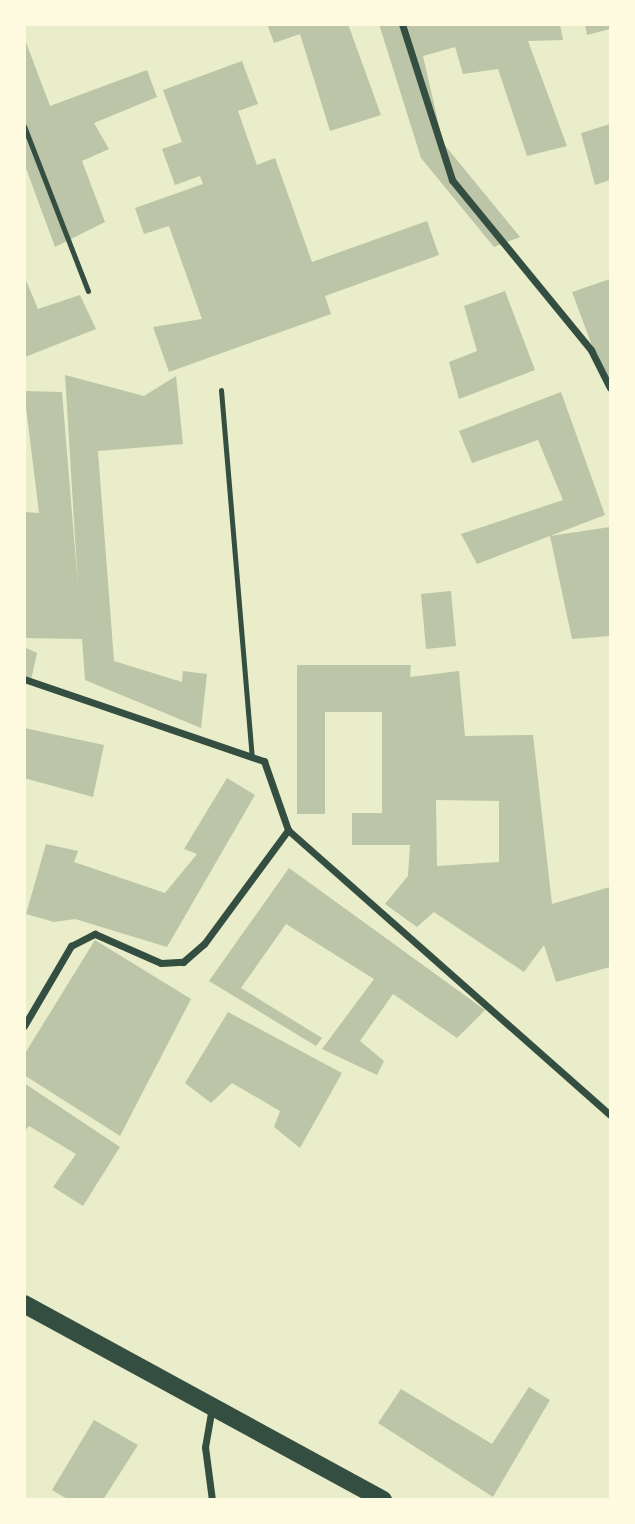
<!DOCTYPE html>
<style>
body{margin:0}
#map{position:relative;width:635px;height:1524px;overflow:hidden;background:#e9edc9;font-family:"Crimson Pro",serif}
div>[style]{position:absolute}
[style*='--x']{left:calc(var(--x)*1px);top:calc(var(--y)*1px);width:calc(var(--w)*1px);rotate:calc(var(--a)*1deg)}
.building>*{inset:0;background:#bcc5a7}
.service>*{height:5px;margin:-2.5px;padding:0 2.5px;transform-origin:2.5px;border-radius:2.5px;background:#344e41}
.minor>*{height:7px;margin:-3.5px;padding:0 3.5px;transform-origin:3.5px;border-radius:3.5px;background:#344e41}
.primary>*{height:18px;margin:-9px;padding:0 9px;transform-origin:9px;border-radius:9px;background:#344e41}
span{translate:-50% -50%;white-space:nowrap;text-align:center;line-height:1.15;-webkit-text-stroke:5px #fefae0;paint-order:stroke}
.frame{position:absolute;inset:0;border:26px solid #fefae0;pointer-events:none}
</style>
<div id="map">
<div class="building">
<div style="clip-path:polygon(267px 24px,348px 24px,381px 115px,330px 131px,300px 34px,274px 43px)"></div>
<div style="clip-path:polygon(379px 24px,560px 24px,563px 40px,528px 41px,567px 146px,527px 156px,498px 69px,463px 74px,455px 47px,423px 56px,443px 143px,520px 237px,494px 247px,421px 158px)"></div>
<div style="clip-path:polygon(585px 24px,610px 24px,610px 29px,587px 35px)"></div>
<div style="clip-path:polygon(24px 37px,50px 106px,147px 70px,157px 97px,94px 123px,109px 149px,82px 161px,105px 222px,55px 247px,24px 163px)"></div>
<div style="clip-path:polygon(242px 61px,258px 104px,238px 111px,257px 165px,275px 158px,312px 262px,427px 221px,439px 255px,325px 296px,331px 314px,169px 372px,153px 327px,202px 319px,169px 226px,144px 234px,135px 208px,203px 184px,200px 176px,175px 185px,162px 149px,182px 142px,163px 90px)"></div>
<div style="clip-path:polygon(610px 124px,610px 180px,595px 185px,581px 133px)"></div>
<div style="clip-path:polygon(25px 278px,38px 309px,80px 295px,96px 329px,25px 357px)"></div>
<div style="clip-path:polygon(610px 279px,610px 394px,572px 292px)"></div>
<div style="clip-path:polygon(505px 291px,535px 370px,459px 399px,449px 362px,477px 351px,464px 306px)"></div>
<div style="clip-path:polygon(65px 375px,144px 396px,176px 376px,183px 444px,98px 451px,114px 661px,182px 682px,183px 671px,207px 674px,201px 728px,85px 680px,82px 639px,24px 638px,24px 512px,39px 513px,24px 391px,62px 392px,78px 586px)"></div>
<div style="clip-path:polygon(561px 392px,605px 515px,550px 536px,610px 527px,610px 636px,572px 639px,550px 536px,477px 564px,461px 534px,563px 500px,538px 440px,472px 463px,459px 431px)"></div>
<div style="clip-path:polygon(451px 591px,456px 646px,426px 649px,421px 594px)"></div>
<div style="clip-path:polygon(24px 647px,37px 653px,31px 680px,24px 677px)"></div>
<div style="clip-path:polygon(evenodd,297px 665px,411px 665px,410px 677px,459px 671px,465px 736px,533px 735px,552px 904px,610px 887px,610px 967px,556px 982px,544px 945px,524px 972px,434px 912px,417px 927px,385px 904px,408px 876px,410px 845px,352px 845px,352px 813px,382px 813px,382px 712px,325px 712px,325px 814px,297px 814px,297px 665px,436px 800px,499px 801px,499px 862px,437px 866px,436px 800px)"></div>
<div style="clip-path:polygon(24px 728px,104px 745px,93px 797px,24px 778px)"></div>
<div style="clip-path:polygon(227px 778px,255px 795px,167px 947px,75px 919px,54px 922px,26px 914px,46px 844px,78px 851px,74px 862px,165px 893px,197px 854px,184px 849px)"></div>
<div style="clip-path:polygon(289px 868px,485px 1010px,457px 1038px,393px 994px,360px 1041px,384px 1061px,377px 1075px,322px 1049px,374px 979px,286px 924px,241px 988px,322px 1038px,316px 1046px,209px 981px)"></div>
<div style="clip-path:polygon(95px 940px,191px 999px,120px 1136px,24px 1075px,24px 1055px)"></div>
<div style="clip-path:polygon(228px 1012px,342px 1073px,300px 1148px,274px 1127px,280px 1111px,232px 1083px,211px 1103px,185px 1083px)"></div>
<div style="clip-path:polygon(24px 1083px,120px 1147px,83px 1206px,53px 1187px,76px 1154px,29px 1126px,24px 1132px)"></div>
<div style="clip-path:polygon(529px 1387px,550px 1400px,493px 1497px,378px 1423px,401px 1389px,492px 1444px)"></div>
<div style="clip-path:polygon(94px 1420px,138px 1445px,103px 1500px,69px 1500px,52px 1490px)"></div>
</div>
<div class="service">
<div style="--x:24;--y:126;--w:177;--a:68.8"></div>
<div style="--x:221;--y:390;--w:368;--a:85.2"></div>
</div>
<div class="minor">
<div style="--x:402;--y:24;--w:164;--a:72.2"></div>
<div style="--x:452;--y:180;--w:220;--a:50.7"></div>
<div style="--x:591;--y:350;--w:42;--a:63.4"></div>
<div style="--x:24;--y:679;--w:254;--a:18.9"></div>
<div style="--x:264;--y:761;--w:73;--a:70.8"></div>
<div style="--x:288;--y:830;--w:430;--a:41.5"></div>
<div style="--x:24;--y:1026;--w:93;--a:-59.6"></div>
<div style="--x:71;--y:946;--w:27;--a:-27"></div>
<div style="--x:95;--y:934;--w:72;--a:23.7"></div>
<div style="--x:161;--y:963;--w:22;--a:-3"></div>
<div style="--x:183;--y:962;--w:28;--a:-41"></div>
<div style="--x:204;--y:944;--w:142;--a:-53.6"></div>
<div style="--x:212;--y:1500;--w:53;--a:-97.5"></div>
<div style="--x:205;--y:1447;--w:41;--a:-80.1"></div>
</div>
<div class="primary">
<div style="--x:24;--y:1304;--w:409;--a:28.6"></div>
</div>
<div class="frame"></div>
</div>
